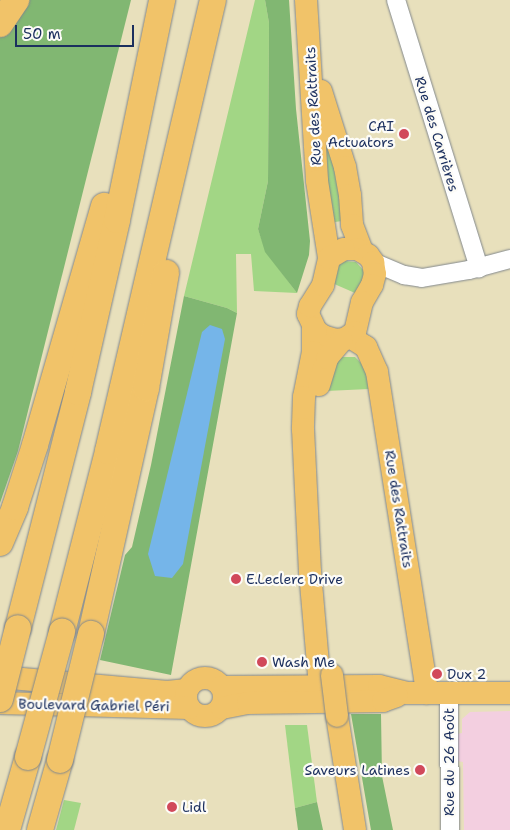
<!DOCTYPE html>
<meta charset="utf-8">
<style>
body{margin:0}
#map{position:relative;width:510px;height:830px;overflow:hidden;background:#e8e0bc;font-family:"Shantell Sans",sans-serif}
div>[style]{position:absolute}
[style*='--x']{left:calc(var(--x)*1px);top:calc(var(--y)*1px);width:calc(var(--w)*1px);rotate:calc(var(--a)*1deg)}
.built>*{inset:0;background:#f3cfe0}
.green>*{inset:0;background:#a2d685}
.forest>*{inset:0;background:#81b772}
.water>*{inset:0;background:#75b5e9}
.roads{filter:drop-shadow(0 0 1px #82888d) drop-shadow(0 0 1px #82888d)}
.minor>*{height:18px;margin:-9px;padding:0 9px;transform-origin:9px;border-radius:9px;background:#fff}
.major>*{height:22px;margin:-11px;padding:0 11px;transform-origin:11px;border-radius:11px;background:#f1c369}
.major>.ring{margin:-11px;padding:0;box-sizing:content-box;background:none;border:22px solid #f1c369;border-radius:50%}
.highway>*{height:26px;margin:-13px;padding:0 13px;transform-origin:13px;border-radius:13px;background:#f1c369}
.bridges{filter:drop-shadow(0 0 1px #82888d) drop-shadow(0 0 1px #82888d)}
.major-bridge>*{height:22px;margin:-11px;padding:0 11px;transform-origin:11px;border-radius:11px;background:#f1c369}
.highway-bridge>*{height:26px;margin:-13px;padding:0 13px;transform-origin:13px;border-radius:13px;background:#f1c369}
.dots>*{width:14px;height:14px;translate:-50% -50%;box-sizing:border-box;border:2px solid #fdfcf7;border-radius:50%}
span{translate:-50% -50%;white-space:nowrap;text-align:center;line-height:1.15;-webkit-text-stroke:4.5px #fdfcf7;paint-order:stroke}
.street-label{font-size:14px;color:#1b2f5e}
.poi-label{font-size:14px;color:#1b2f5e}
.right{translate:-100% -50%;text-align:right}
.left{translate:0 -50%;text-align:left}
.scale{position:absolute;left:15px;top:25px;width:119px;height:22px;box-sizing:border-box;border:2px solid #1b2f5e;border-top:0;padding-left:6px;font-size:15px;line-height:18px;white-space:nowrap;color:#1b2f5e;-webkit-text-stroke:4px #fdfcf7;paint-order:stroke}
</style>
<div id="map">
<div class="built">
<div style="clip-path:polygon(510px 711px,510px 830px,464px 830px,463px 762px,458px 761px,457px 734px,462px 733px,462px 719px,470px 712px)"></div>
</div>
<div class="green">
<div style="clip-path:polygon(255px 0,265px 0,269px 23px,268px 181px,258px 229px,266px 252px,297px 293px,254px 291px,251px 254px,236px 254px,237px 313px,227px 308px,184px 296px)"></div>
<div style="clip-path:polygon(319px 99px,348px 220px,329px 223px)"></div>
<div style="clip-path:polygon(345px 261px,356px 262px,365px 272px,365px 281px,355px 293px,332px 283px,338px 265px)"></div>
<div style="clip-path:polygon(342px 357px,355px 357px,366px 368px,369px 389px,326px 391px,331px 363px)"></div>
<div style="clip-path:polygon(285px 725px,307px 725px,317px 802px,295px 808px)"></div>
<div style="clip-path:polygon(64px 800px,81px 803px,74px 830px,56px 830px)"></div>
</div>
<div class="forest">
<div style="clip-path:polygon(0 0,131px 0,18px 451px,0 503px)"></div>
<div style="clip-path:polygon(265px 0,289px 0,296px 109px,310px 241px,309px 255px,297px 293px,265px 252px,258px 229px,268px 181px,269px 23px)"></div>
<div style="clip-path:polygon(184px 296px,227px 308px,237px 313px,171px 675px,100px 660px,125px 555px,132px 547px,151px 465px)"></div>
<div style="clip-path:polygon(351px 714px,381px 714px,382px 776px,393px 830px,371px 830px)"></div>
<div style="clip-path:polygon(317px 802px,323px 830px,298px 830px,295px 808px)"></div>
</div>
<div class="water">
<div style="clip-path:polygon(210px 325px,222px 329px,225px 339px,183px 564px,172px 578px,155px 576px,148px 554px,202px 332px)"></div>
</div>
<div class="roads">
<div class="minor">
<div style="--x:396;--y:0;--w:281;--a:72.8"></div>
<div style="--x:373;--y:262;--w:34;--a:23"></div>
<div style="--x:404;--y:275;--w:18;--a:9"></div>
<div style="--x:422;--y:278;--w:48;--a:-9.7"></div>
<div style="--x:469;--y:270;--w:42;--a:-15"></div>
<div style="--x:449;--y:693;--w:137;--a:89.6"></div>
</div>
<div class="major">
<div style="--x:306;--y:0;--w:181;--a:86.5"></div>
<div style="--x:317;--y:181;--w:78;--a:81.1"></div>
<div style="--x:321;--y:91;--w:80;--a:72.5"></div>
<div style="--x:345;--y:167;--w:28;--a:80"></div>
<div style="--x:350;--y:195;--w:30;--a:86"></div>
<div style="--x:352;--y:225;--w:28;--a:69"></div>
<div style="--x:344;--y:249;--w:13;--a:0"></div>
<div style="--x:357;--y:249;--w:13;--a:29"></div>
<div style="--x:368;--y:255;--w:9;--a:54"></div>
<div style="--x:373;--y:262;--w:12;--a:81"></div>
<div style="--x:375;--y:274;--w:11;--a:105"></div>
<div style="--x:372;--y:285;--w:20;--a:120"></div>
<div style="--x:362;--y:302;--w:31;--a:103"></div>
<div style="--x:355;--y:332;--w:12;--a:145"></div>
<div style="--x:345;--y:339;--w:9;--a:174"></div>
<div style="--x:336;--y:340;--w:14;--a:-163"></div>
<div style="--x:323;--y:336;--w:9;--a:-144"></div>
<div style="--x:316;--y:331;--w:19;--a:-115"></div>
<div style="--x:308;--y:314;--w:8;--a:-76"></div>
<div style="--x:310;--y:306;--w:25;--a:-58"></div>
<div style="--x:323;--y:285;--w:28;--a:-77"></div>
<div style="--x:329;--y:258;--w:17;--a:-31"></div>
<div style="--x:313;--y:328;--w:24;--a:90"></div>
<div style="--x:313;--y:352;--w:46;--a:101.3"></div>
<div style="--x:304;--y:397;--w:32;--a:92"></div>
<div style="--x:303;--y:429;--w:143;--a:87.2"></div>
<div style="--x:310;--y:572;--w:103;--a:85"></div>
<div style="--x:350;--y:337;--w:19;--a:32"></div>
<div style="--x:366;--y:347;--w:27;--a:66"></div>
<div style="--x:377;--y:372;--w:325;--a:81.1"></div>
<div style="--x:319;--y:385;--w:28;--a:-73"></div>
<div style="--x:327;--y:358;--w:23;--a:-50"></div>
<div style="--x:0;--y:677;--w:168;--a:5.1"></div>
<div style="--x:167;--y:692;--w:20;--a:-6"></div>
<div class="ring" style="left:186px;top:678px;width:16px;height:16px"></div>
<div style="--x:222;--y:687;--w:157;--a:-0.4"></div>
<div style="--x:379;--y:686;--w:29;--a:14"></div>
<div style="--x:407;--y:693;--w:103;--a:0"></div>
<div style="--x:0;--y:703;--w:189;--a:1.5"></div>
<div style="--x:222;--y:708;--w:26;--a:-11"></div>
<div style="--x:248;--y:703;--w:135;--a:-0.8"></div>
<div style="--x:383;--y:701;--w:15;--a:-20"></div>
<div style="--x:337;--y:716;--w:115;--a:81"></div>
</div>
<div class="highway">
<div style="--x:0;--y:24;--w:29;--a:-56"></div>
<div style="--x:0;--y:543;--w:39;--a:-67"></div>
<div style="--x:15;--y:507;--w:65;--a:-72.1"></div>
<div style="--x:35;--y:445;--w:249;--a:-73.9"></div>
<div style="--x:18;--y:628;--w:244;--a:-75.7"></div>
<div style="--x:78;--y:392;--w:176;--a:-77.2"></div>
<div style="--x:117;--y:220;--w:225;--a:-78.4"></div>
<div style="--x:62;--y:632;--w:187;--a:-75.7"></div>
<div style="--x:108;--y:451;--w:463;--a:-76.9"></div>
<div style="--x:91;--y:634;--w:252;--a:-77.4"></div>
<div style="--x:146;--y:388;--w:117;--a:-80.1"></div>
<div style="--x:7;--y:830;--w:76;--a:-74"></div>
<div style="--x:40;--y:830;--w:73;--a:-74.1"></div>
</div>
</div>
<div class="bridges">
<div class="major-bridge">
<div style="--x:332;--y:675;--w:41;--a:83"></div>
</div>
<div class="highway-bridge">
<div style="--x:0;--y:699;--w:73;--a:-75.8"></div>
<div style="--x:28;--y:757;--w:130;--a:-74.8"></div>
<div style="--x:60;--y:760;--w:130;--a:-76.2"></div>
</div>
</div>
<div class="dots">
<div style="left:404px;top:134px;background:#d1495b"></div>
<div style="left:236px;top:579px;background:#d1495b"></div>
<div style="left:262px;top:662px;background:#d1495b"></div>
<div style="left:437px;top:674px;background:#d1495b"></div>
<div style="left:420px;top:770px;background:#d1495b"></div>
<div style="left:172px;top:807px;background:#d1495b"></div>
</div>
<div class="street-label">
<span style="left:313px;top:106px;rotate:-93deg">Rue des Rattraits</span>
<span style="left:437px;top:134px;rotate:73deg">Rue des Carrières</span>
<span style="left:399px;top:509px;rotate:81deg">Rue des Rattraits</span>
<span style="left:94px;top:705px;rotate:1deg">Boulevard Gabriel Péri</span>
<span style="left:449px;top:762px;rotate:-90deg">Rue du 26 Août</span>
</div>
<div class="poi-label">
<span class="right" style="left:394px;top:134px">CAI<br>Actuators</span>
<span class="left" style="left:246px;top:579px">E.Leclerc Drive</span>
<span class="left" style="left:272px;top:662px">Wash Me</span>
<span class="left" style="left:447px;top:674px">Dux 2</span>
<span class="right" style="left:410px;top:770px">Saveurs Latines</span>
<span class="left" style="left:182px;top:807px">Lidl</span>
</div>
<div class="scale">50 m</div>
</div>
